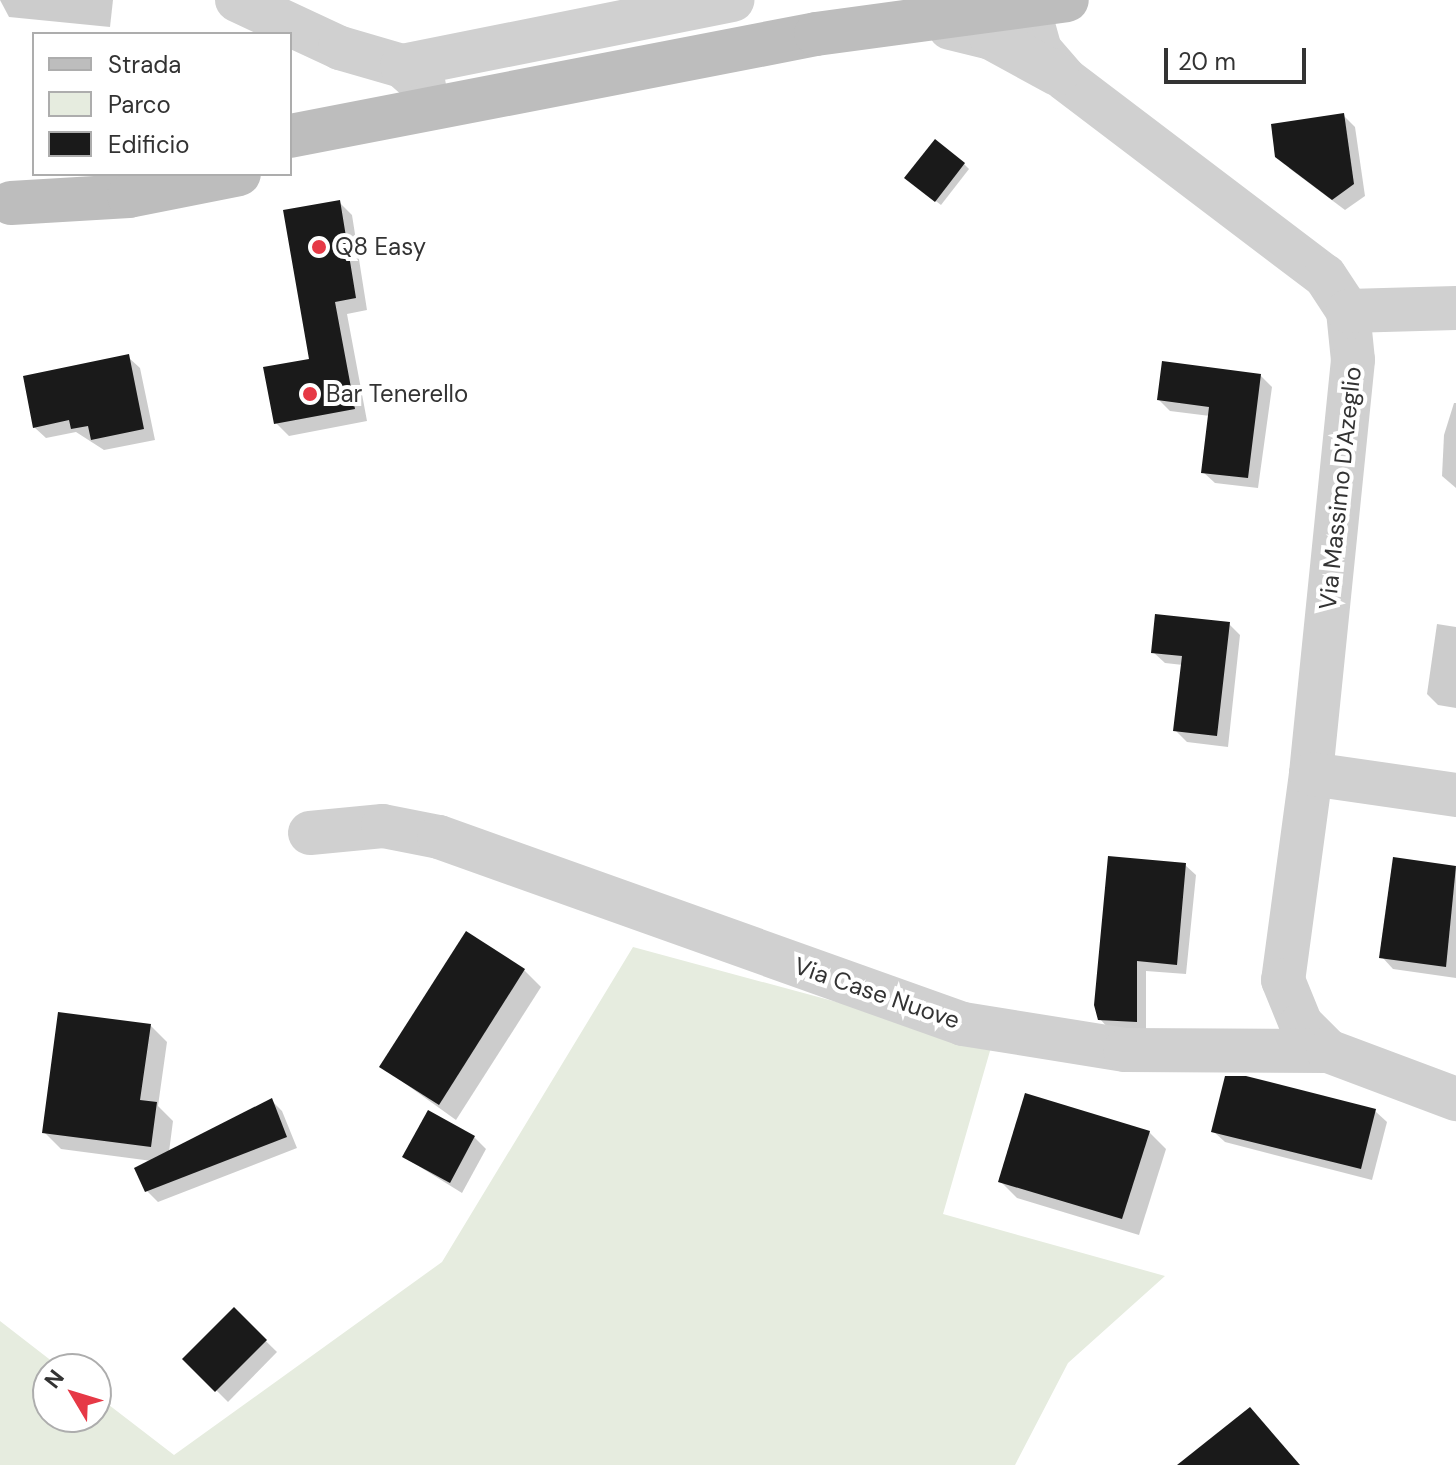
<!DOCTYPE html>
<style>
body{margin:0}
#map{position:relative;width:1456px;height:1465px;overflow:hidden;background:#fff;font-family:"DM Sans",sans-serif}
div>[style]{position:absolute}
[style*='--x']{left:calc(var(--x)*1px);top:calc(var(--y)*1px);width:calc(var(--w)*1px);rotate:calc(var(--a)*1deg)}
.green>*{inset:0;background:#e6ecdf}
.shadow>*{inset:0;background:#0003}
.building>*{inset:0;background:#1a1a1a}
.street>*{height:44px;margin:-22px;padding:0 22px;transform-origin:22px;border-radius:22px;background:#d0d0d0}
.secondary>*{height:44px;margin:-22px;padding:0 22px;transform-origin:22px;border-radius:22px;background:#bdbdbd}
.dots>*{width:22px;height:22px;translate:-50% -50%;box-sizing:border-box;border:4px solid #fff;border-radius:50%}
span{translate:-50% -50%;white-space:nowrap;text-align:center;line-height:1.15;-webkit-text-stroke:8px #fff;paint-order:stroke}
.poi-label{font-size:24px;color:#333}
.left{translate:0 -50%;text-align:left}
.street-label{font-size:24px;color:#333}
.legend{position:absolute;left:32px;top:32px;width:260px;height:144px;box-sizing:border-box;background:#fff;border:2px solid #adadad;margin:0;padding:10px 14px;list-style:none;font-size:24px;color:#333}
.legend li{display:flex;align-items:center;gap:16px;height:40px}
.legend b{width:40px;border:2px solid #adadad}
.north{position:absolute;left:32px;top:1353px;width:80px;height:80px;box-sizing:border-box;background:#fff;border:2px solid #adadad;border-radius:50%;rotate:308deg;font-size:22px;font-weight:700;line-height:32px;text-align:center;color:#333}
.north::after{content:'';display:block;margin:auto;width:28px;height:36px;background:#e63946;clip-path:polygon(50% 0,100% 100%,50% 72%,0 100%)}
.scale{position:absolute;left:1164px;top:48px;width:142px;height:36px;box-sizing:border-box;border:4px solid #333;border-top:0;padding-left:10px;font-size:24px;line-height:28px;white-space:nowrap;color:#333;-webkit-text-stroke:6px #fff;paint-order:stroke}
</style>
<div id="map">
<div class="green">
<div style="clip-path:polygon(633px 947px,992px 1044px,943px 1214px,1165px 1276px,1068px 1363px,1015px 1465px,0 1465px,0 1321px,62px 1369px,48px 1369px,48px 1417px,96px 1417px,96px 1395px,174px 1455px,442px 1262px)"></div>
</div>
<div class="shadow">
<div style="clip-path:polygon(0 0,113px 0,110px 27px,9px 17px)"></div>
<div style="clip-path:polygon(1343px 115px,1355px 127px,1365px 196px,1345px 210px,1289px 168px)"></div>
<div style="clip-path:polygon(964px 164px,969px 169px,941px 205px,912px 183px)"></div>
<div style="clip-path:polygon(339px 202px,352px 215px,367px 310px,347px 314px,367px 421px,289px 436px,276px 423px,311px 361px)"></div>
<div style="clip-path:polygon(128px 357px,140px 368px,155px 440px,104px 450px,76px 432px,46px 438px,34px 427px)"></div>
<div style="clip-path:polygon(1260px 375px,1272px 387px,1258px 488px,1215px 483px,1203px 472px,1210px 416px,1170px 411px,1159px 400px)"></div>
<div style="clip-path:polygon(1454px 403px,1456px 403px,1456px 488px,1442px 476px,1444px 435px)"></div>
<div style="clip-path:polygon(1229px 624px,1240px 635px,1228px 747px,1187px 742px,1176px 731px,1183px 665px,1165px 663px,1153px 652px)"></div>
<div style="clip-path:polygon(1437px 624px,1456px 627px,1456px 708px,1438px 705px,1427px 694px)"></div>
<div style="clip-path:polygon(1395px 859px,1456px 868px,1456px 978px,1393px 969px,1382px 957px)"></div>
<div style="clip-path:polygon(1185px 865px,1196px 875px,1186px 974px,1146px 971px,1146px 1031px,1110px 1030px,1100px 1019px)"></div>
<div style="clip-path:polygon(524px 970px,541px 987px,456px 1120px,382px 1067px)"></div>
<div style="clip-path:polygon(150px 1025px,167px 1042px,158px 1106px,173px 1121px,169px 1152px,271px 1100px,282px 1111px,297px 1148px,158px 1202px,146px 1190px,152px 1161px,61px 1149px,44px 1132px)"></div>
<div style="clip-path:polygon(1375px 1111px,1387px 1122px,1372px 1180px,1225px 1142px,1213px 1131px)"></div>
<div style="clip-path:polygon(1149px 1132px,1166px 1149px,1139px 1235px,1017px 1198px,1000px 1181px)"></div>
<div style="clip-path:polygon(474px 1137px,486px 1149px,462px 1193px,404px 1157px)"></div>
<div style="clip-path:polygon(234px 1310px,277px 1352px,228px 1402px,185px 1359px)"></div>
</div>
<div class="building">
<div style="clip-path:polygon(1344px 113px,1354px 184px,1332px 200px,1275px 157px,1271px 124px)"></div>
<div style="clip-path:polygon(935px 139px,965px 163px,935px 202px,904px 178px)"></div>
<div style="clip-path:polygon(340px 200px,356px 298px,335px 302px,355px 409px,274px 424px,263px 367px,309px 359px,283px 210px)"></div>
<div style="clip-path:polygon(129px 354px,144px 429px,91px 440px,88px 426px,71px 429px,69px 420px,33px 428px,23px 376px)"></div>
<div style="clip-path:polygon(1162px 361px,1261px 374px,1248px 478px,1201px 473px,1209px 407px,1157px 400px)"></div>
<div style="clip-path:polygon(1155px 614px,1230px 622px,1217px 736px,1173px 731px,1182px 656px,1151px 653px)"></div>
<div style="clip-path:polygon(1108px 856px,1186px 863px,1177px 965px,1137px 961px,1137px 1022px,1098px 1020px,1094px 1005px)"></div>
<div style="clip-path:polygon(1393px 857px,1456px 866px,1446px 967px,1379px 958px)"></div>
<div style="clip-path:polygon(466px 931px,525px 969px,439px 1105px,379px 1067px)"></div>
<div style="clip-path:polygon(58px 1012px,151px 1024px,140px 1100px,157px 1102px,151px 1147px,42px 1133px)"></div>
<div style="clip-path:polygon(1225px 1076px,1246px 1076px,1376px 1109px,1361px 1169px,1211px 1132px)"></div>
<div style="clip-path:polygon(1025px 1093px,1150px 1131px,1122px 1219px,998px 1182px)"></div>
<div style="clip-path:polygon(272px 1098px,287px 1137px,145px 1192px,134px 1168px)"></div>
<div style="clip-path:polygon(428px 1110px,475px 1136px,450px 1183px,402px 1157px)"></div>
<div style="clip-path:polygon(234px 1307px,267px 1340px,215px 1392px,182px 1359px)"></div>
<div style="clip-path:polygon(1250px 1407px,1300px 1465px,1177px 1465px)"></div>
</div>
<div class="street">
<div style="--x:237;--y:0;--w:114;--a:25"></div>
<div style="--x:340;--y:48;--w:65;--a:16.2"></div>
<div style="--x:402;--y:66;--w:29;--a:41"></div>
<div style="--x:1028;--y:7;--w:45;--a:74.4"></div>
<div style="--x:1040;--y:50;--w:38;--a:49"></div>
<div style="--x:1065;--y:79;--w:326;--a:37.2"></div>
<div style="--x:1325;--y:276;--w:42;--a:56.7"></div>
<div style="--x:1348;--y:311;--w:49;--a:84.2"></div>
<div style="--x:1353;--y:360;--w:416;--a:95.8"></div>
<div style="--x:1311;--y:774;--w:208;--a:97.7"></div>
<div style="--x:1283;--y:980;--w:48;--a:67.8"></div>
<div style="--x:1301;--y:1024;--w:38;--a:45"></div>
<div style="--x:950;--y:28;--w:42;--a:13.7"></div>
<div style="--x:991;--y:38;--w:75;--a:28.6"></div>
<div style="--x:402;--y:66;--w:337;--a:-11.3"></div>
<div style="--x:1348;--y:311;--w:108;--a:-1.6"></div>
<div style="--x:1311;--y:774;--w:147;--a:8.2"></div>
<div style="--x:310;--y:833;--w:73;--a:-5.5"></div>
<div style="--x:383;--y:826;--w:57;--a:11.1"></div>
<div style="--x:439;--y:837;--w:556;--a:19.64"></div>
<div style="--x:963;--y:1024;--w:164;--a:9.1"></div>
<div style="--x:1125;--y:1050;--w:203;--a:0.3"></div>
<div style="--x:1328;--y:1051;--w:137;--a:20.6"></div>
</div>
<div class="secondary">
<div style="--x:290;--y:136;--w:536;--a:-10.97"></div>
<div style="--x:816;--y:34;--w:253;--a:-7.7"></div>
<div style="--x:11;--y:203;--w:118;--a:-3.4"></div>
<div style="--x:129;--y:196;--w:112;--a:-11.3"></div>
</div>
<div class="dots">
<div style="left:319px;top:247px;background:#e63946"></div>
<div style="left:310px;top:394px;background:#e63946"></div>
</div>
<div class="poi-label">
<span class="left" style="left:335px;top:247px">Q8 Easy</span>
<span class="left" style="left:326px;top:394px">Bar Tenerello</span>
</div>
<div class="street-label">
<span style="left:1340px;top:488px;rotate:-84deg">Via Massimo D'Azeglio</span>
<span style="left:877px;top:993px;rotate:19deg">Via Case Nuove</span>
</div>
<ul class="legend">
<li><b style="height:10px;background:#bdbdbd"></b>Strada</li>
<li><b style="height:22px;background:#e6ecdf"></b>Parco</li>
<li><b style="height:22px;background:#1a1a1a"></b>Edificio</li>
</ul>
<div class="north">N</div>
<div class="scale">20 m</div>
</div>
